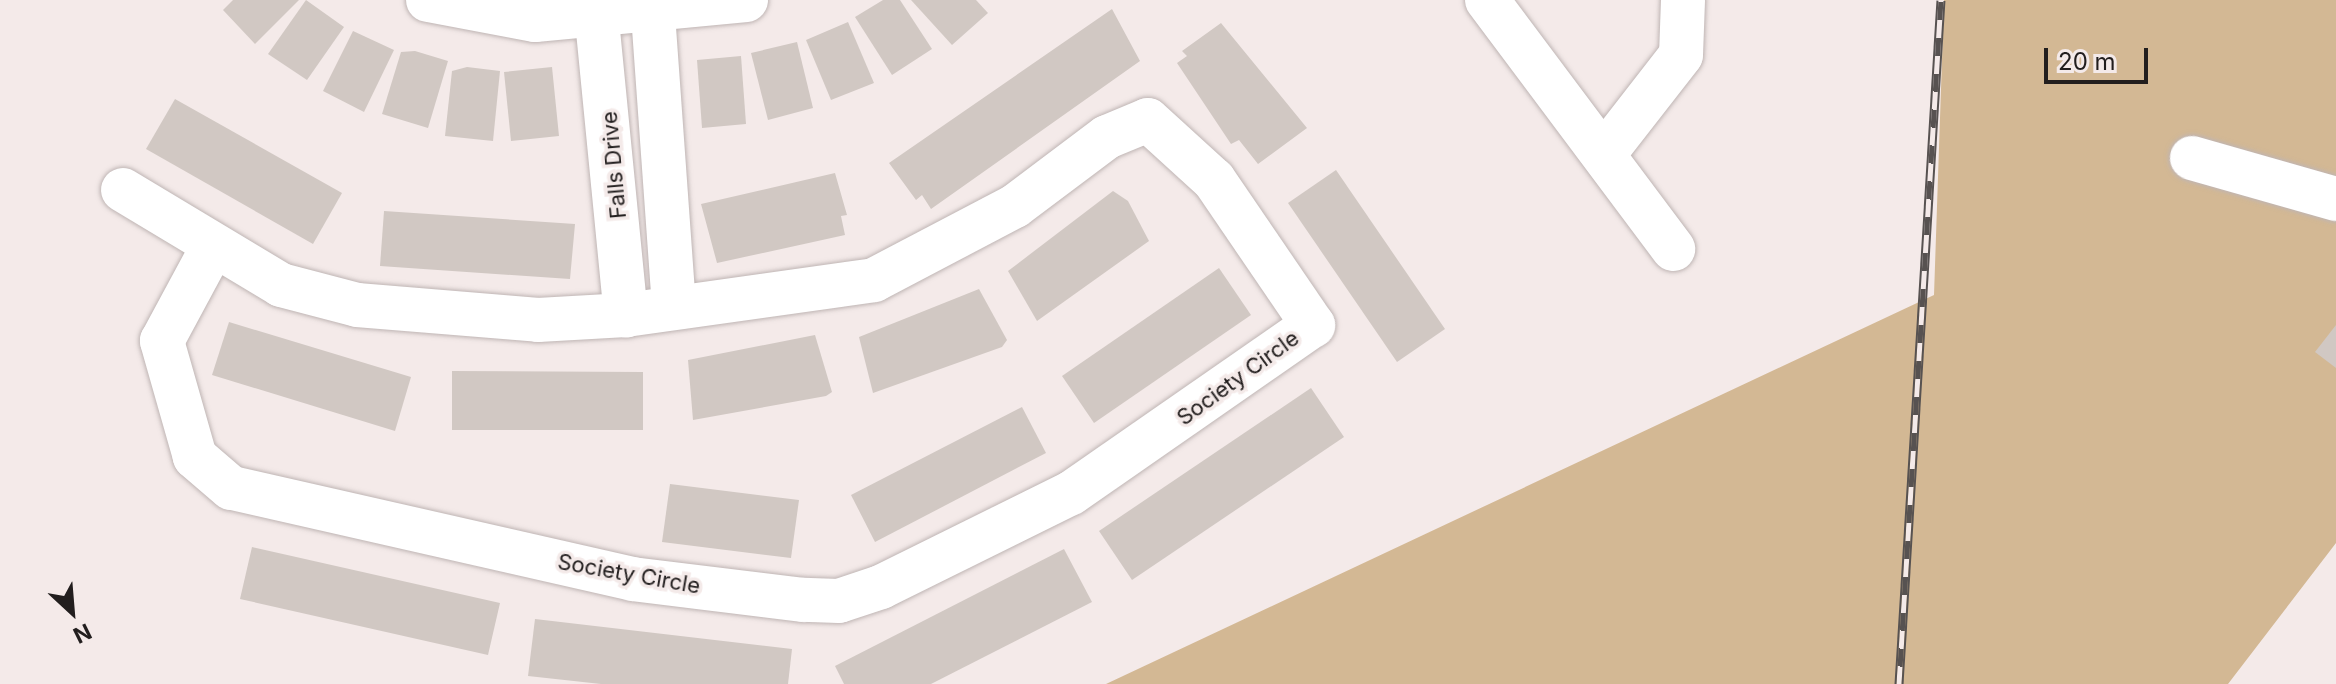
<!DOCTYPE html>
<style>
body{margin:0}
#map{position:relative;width:2336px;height:684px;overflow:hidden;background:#f4eae9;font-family:Inter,sans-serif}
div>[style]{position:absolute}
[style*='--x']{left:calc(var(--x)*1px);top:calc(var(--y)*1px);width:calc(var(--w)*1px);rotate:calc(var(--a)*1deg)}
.green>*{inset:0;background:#d3b894}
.building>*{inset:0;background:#d1c8c3}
.roads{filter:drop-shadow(0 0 2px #bfb5b4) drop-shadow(0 0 2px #bfb5b4)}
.minor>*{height:44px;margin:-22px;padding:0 22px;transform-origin:22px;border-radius:22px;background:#fff}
.rail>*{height:9px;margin-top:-4.5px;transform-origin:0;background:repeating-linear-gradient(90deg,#f4eae9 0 18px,#575251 0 36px);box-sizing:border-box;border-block:2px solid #575251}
span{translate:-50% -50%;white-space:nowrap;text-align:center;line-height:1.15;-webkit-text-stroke:7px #f4eae9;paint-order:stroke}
.street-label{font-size:22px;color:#221e1e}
.north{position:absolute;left:32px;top:572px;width:80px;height:80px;-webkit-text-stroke:6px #f4eae9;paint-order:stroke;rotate:154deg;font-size:22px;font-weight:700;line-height:32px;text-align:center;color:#221e1e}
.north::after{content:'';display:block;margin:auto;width:28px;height:36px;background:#221e1e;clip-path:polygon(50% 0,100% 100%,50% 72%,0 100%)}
.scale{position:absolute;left:2044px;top:48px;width:104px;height:36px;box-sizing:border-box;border:4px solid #221e1e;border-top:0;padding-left:10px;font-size:24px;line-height:28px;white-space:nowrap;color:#221e1e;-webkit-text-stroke:6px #f4eae9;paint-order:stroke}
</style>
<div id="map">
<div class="green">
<div style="clip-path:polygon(1944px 0,2336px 0,2336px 543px,2228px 684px,1106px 684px,1934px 295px)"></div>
</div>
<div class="building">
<div style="clip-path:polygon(233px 0,299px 0,255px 44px,223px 10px)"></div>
<div style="clip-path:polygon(306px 0,344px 27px,307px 80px,268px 54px)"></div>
<div style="clip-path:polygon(883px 0,900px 0,932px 49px,892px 75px,855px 17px)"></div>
<div style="clip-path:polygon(911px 0,976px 0,988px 13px,952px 45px)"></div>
<div style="clip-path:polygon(1112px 9px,1140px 61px,931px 209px,922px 195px,916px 200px,889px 163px)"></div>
<div style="clip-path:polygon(848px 22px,874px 83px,831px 100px,806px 40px)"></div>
<div style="clip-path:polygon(1221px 23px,1307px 128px,1258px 164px,1239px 140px,1231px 144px,1177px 63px,1187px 56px,1182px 51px)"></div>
<div style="clip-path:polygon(353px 31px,394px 50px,364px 112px,323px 91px)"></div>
<div style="clip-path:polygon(797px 42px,813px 108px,768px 120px,751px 53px)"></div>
<div style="clip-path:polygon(415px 51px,448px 61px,428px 128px,382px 114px,401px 52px)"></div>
<div style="clip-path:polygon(741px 56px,746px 124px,702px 128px,697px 60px)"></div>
<div style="clip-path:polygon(467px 67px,500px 71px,493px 141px,445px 136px,452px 71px)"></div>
<div style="clip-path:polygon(552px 67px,559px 136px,511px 141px,504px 72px)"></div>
<div style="clip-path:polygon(175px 99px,342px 193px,313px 244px,146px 149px)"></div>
<div style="clip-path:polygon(1336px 170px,1445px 329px,1397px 362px,1288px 203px)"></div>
<div style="clip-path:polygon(835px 173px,847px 215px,841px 216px,845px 235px,717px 263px,701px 204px)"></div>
<div style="clip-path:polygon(1113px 191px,1128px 201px,1149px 241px,1037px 321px,1008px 271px)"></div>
<div style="clip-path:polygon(384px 211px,575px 224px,570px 279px,380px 266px)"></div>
<div style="clip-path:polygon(1219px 268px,1251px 315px,1094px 423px,1062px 376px)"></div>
<div style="clip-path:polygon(979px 289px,1007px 340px,1002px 347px,873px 393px,859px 337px)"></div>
<div style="clip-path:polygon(229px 322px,411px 377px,395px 431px,212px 375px)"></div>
<div style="clip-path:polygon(2336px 325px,2336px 368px,2315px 352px)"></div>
<div style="clip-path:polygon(815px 335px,832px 392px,826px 396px,693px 420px,688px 360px)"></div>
<div style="clip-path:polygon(452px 371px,643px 372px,643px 430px,452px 430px)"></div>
<div style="clip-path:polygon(1311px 388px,1344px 437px,1132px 580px,1099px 531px)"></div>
<div style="clip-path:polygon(1022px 407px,1046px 453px,875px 542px,851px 495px)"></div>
<div style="clip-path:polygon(670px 484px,799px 500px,791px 558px,662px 542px)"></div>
<div style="clip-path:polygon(252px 547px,500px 603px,488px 655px,240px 599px)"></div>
<div style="clip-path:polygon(1064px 549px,1092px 602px,931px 684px,844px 684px,835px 666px)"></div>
<div style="clip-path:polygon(535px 619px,792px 649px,788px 684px,601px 684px,528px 676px)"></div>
</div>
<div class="roads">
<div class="minor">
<div style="--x:428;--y:0;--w:109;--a:10.6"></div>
<div style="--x:535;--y:20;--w:212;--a:-5.4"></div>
<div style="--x:595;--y:0;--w:317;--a:84.4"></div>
<div style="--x:652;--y:0;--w:306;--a:85.9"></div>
<div style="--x:1487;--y:0;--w:311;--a:53.2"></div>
<div style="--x:1604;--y:154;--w:125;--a:-52.1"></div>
<div style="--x:1681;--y:55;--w:55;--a:-87.9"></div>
<div style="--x:2192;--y:158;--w:150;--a:15.9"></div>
<div style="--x:123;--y:190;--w:184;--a:31"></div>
<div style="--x:281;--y:285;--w:79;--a:14.7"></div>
<div style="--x:357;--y:305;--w:182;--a:4.7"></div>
<div style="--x:538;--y:320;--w:88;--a:-3.3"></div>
<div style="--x:626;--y:315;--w:250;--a:-8"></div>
<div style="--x:874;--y:280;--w:159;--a:-27.7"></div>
<div style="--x:1015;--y:206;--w:115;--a:-36.9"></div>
<div style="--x:1107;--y:137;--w:44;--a:-22.5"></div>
<div style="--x:1148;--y:120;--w:89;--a:42.3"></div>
<div style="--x:1214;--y:180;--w:176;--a:55.7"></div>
<div style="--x:1313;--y:325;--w:295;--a:145.2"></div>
<div style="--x:1071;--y:493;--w:212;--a:153.7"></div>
<div style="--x:881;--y:587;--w:44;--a:161.6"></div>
<div style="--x:839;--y:601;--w:36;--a:-178"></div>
<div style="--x:803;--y:600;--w:171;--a:-173"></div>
<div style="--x:633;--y:579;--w:412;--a:-167.2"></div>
<div style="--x:231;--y:488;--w:48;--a:-139.3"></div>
<div style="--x:195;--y:457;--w:121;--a:-105.9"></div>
<div style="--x:162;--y:341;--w:106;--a:-61.7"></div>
</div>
</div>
<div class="rail">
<div style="--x:1899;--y:684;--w:685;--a:-86.49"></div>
</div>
<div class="street-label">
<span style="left:614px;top:165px;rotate:-95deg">Falls Drive</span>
<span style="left:1238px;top:378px;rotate:-36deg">Society Circle</span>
<span style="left:629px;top:574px;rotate:10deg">Society Circle</span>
</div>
<div class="north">N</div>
<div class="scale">20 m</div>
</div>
